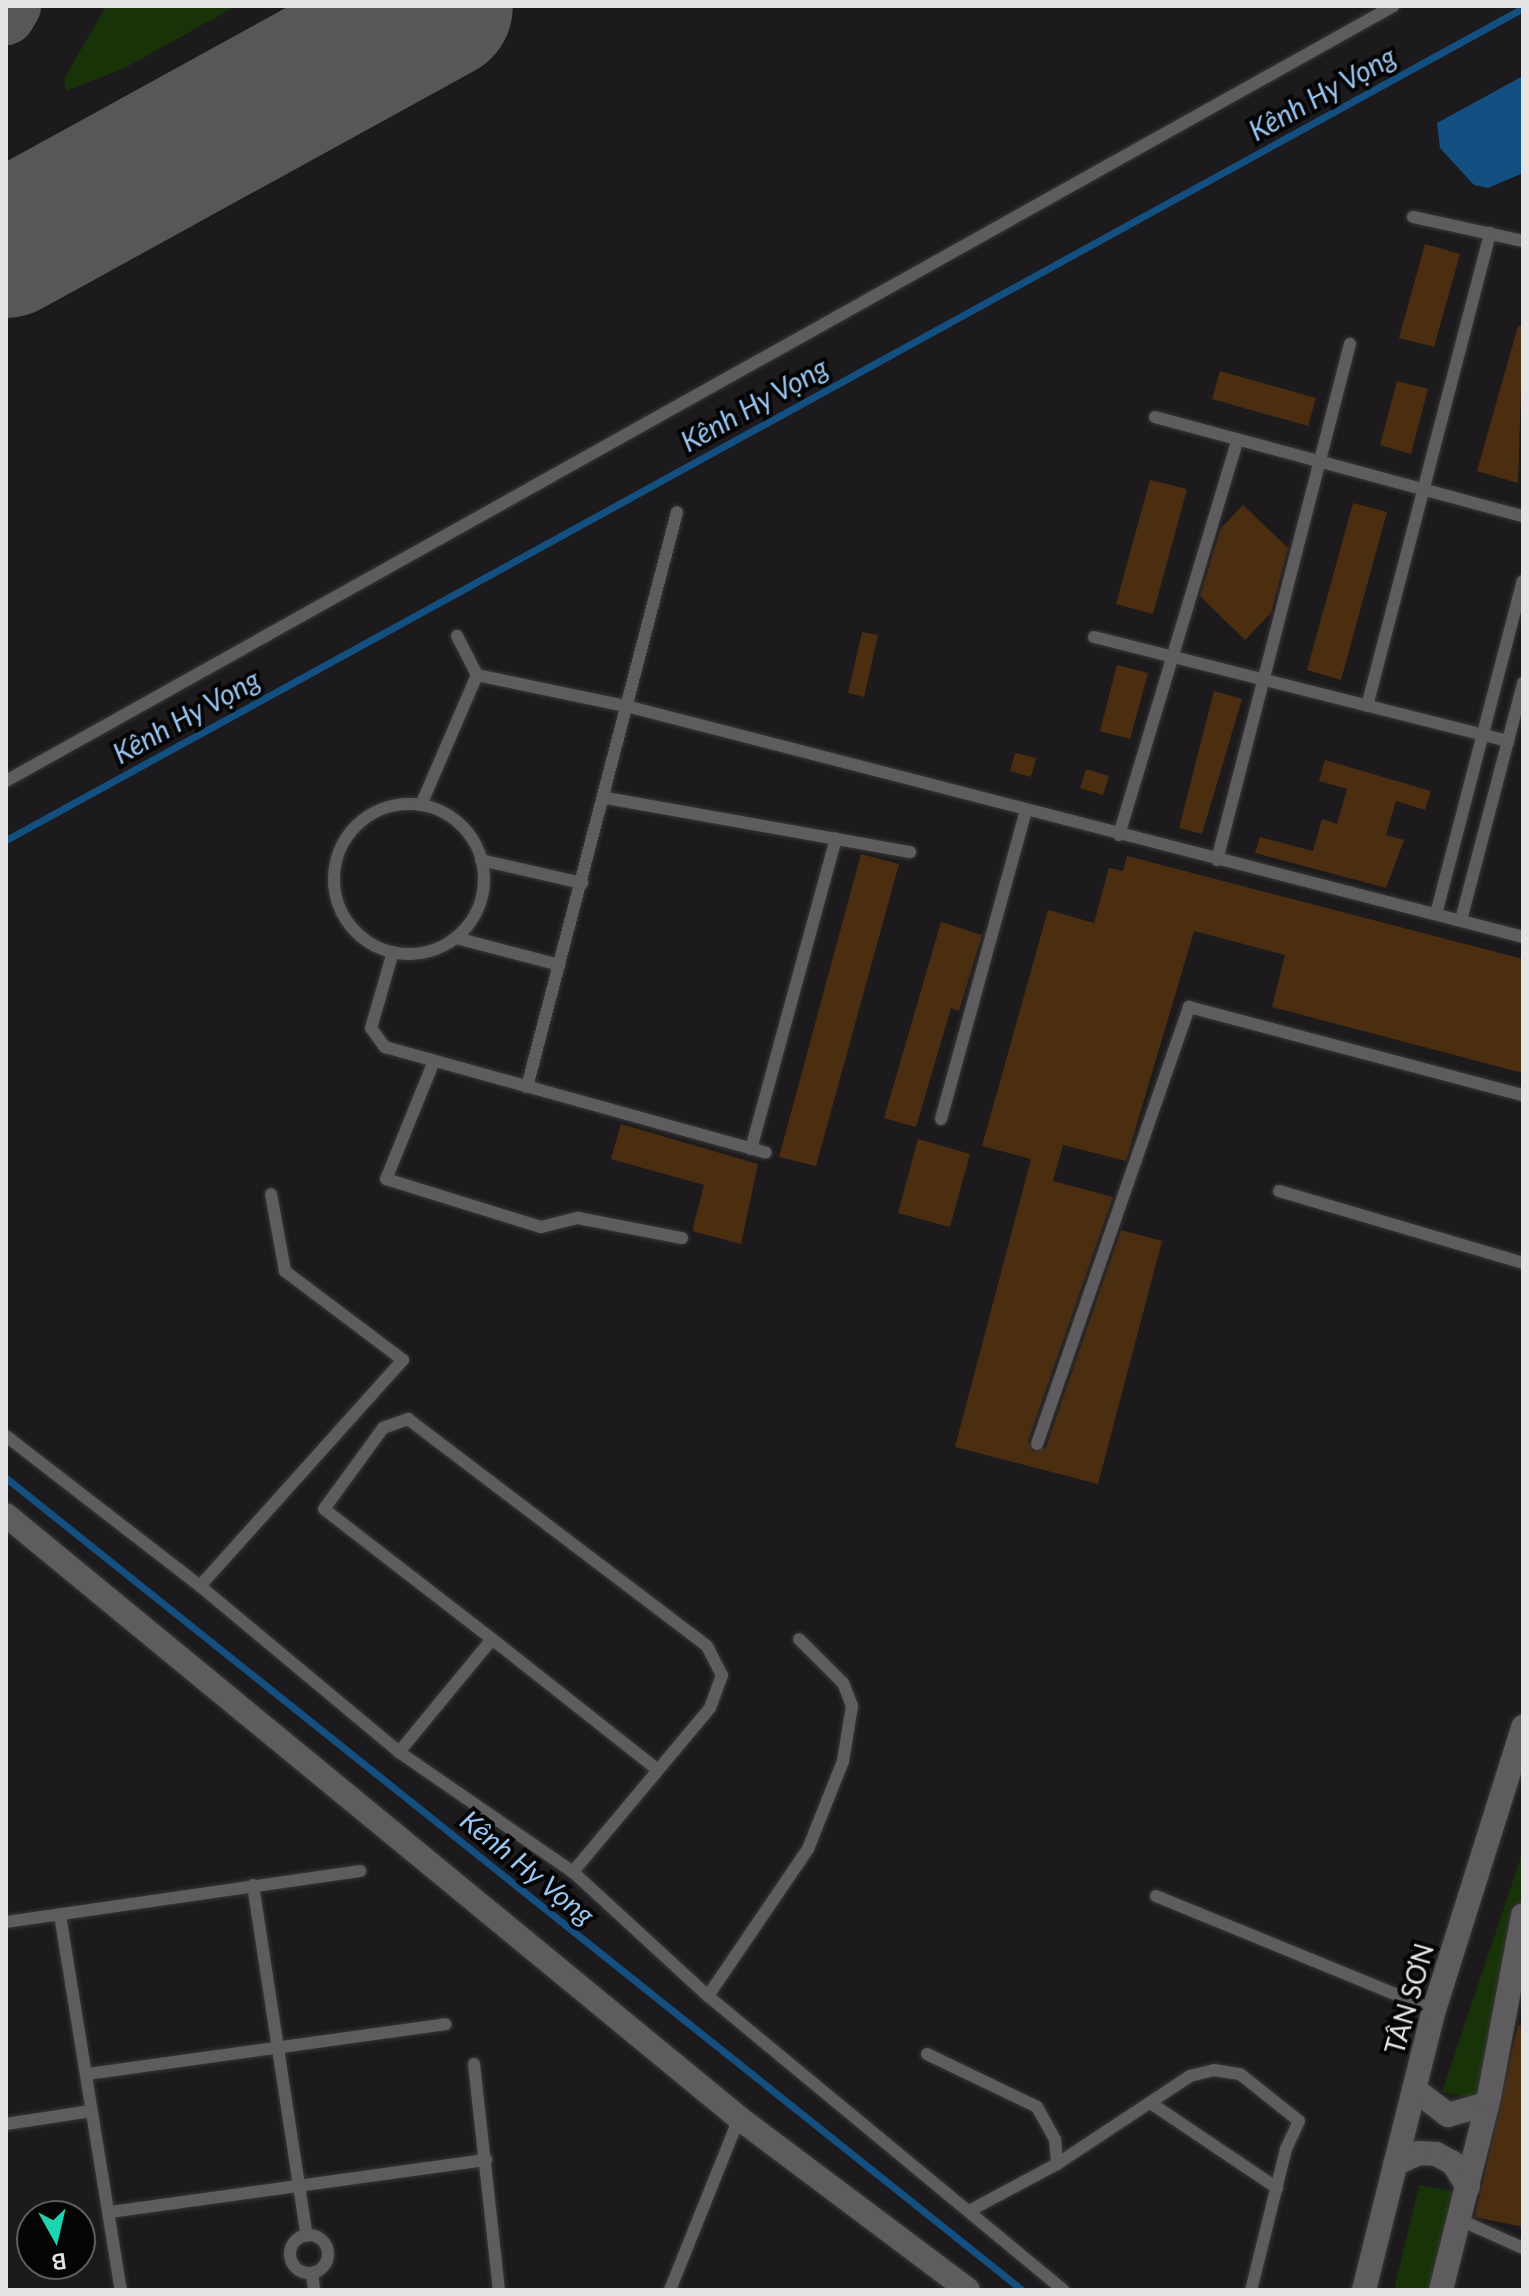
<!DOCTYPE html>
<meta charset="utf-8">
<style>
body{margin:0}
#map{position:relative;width:1529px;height:2296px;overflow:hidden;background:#1c1a1c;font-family:Lato,sans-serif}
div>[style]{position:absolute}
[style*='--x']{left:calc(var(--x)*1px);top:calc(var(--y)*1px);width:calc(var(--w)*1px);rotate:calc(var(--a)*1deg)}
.green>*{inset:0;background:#183308}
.water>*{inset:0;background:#135081}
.stream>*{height:7px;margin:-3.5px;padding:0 3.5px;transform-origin:3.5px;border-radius:3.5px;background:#135081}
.taxiway>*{height:58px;margin:-29px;padding:0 29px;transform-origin:29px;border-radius:29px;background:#585658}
.runway>*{height:146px;margin:-73px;padding:0 73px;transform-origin:73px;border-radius:73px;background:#585658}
.building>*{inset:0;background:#4b2e10}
.roads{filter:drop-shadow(0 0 2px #383638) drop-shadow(0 0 2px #383638)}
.service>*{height:12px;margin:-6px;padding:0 6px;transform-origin:6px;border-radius:6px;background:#5e5c5f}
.service>.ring{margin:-6px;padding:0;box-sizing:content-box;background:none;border:12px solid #5e5c5f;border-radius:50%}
.minor>*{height:24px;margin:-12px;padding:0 12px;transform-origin:12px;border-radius:12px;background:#5e5c5f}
.tertiary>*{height:24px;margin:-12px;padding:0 12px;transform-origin:12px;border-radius:12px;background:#5e5c5f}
span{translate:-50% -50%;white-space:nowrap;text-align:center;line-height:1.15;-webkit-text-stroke:8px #060506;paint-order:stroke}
.street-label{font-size:26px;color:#e5e3e5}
.water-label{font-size:28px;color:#99c6f2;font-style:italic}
.frame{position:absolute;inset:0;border:8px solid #e5e3e5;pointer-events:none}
.north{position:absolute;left:16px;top:2200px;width:80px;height:80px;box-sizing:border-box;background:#060506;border:2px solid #5f5e5f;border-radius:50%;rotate:172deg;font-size:22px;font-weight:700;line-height:32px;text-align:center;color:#e5e3e5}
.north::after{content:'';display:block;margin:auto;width:28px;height:36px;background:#1ed5b1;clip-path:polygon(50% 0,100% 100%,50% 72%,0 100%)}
</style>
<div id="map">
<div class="green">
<div style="clip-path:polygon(106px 6px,236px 6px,123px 69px,66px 91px,64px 79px)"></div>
<div style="clip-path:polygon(1523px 1851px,1523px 1938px,1483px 2100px,1442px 2092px)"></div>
<div style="clip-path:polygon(1419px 2185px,1459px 2192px,1435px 2290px,1394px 2290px)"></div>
</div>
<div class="water">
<div style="clip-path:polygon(1523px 76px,1523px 173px,1488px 188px,1474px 185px,1440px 148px,1437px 123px)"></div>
</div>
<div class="stream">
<div style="--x:6;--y:840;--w:1730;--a:-28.74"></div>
<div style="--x:6;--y:1478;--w:1301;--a:38.63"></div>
</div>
<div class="taxiway">
<div style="--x:6;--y:16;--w:12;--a:-59"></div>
</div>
<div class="runway">
<div style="--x:6;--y:245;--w:495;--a:-28.8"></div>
</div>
<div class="building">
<div style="clip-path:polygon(1425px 244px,1460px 254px,1434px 347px,1399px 338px)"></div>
<div style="clip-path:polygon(1518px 326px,1523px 326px,1518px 483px,1477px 471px)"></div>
<div style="clip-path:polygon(1220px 371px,1316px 398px,1308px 426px,1212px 399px)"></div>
<div style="clip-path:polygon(1397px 381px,1428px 389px,1411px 454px,1380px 445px)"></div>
<div style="clip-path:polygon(1150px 480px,1187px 489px,1153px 614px,1116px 604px)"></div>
<div style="clip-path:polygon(1353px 503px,1387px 512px,1341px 680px,1307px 670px)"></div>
<div style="clip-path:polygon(1243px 505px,1288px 548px,1271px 613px,1245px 640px,1200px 596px,1221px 528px)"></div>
<div style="clip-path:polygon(862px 632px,878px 635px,864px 697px,848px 693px)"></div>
<div style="clip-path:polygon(1117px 665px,1148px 673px,1130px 739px,1100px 731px)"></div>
<div style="clip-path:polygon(1214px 691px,1242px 699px,1202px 834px,1179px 828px)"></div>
<div style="clip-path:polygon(1015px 753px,1036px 758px,1031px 777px,1010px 771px)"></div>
<div style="clip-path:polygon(1325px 760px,1431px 791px,1425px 810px,1396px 801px,1386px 835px,1404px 840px,1386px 888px,1255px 853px,1260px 837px,1313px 851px,1322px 819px,1337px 824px,1347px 789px,1319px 781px)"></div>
<div style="clip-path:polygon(1086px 769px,1109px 776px,1103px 795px,1080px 788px)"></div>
<div style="clip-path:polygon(861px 854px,899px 864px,816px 1166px,779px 1157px)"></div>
<div style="clip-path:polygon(1127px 856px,1523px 959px,1523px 1073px,1272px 1007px,1285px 955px,1194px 931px,1126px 1161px,1063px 1145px,1053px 1181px,1113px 1197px,1028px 1441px,1033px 1452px,1046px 1447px,1121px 1230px,1162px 1241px,1098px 1484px,955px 1447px,1031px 1159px,982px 1146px,1048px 910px,1094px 923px,1109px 868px,1123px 871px)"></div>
<div style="clip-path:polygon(941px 922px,982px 935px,959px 1011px,951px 1008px,916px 1127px,884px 1118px)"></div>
<div style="clip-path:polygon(621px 1124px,758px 1164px,741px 1244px,692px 1231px,704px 1185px,611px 1159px)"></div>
<div style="clip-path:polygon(918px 1139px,970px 1154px,950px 1227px,898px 1213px)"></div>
<div style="clip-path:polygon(1518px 2025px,1523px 2026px,1523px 2227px,1475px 2217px)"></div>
</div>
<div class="roads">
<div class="service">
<div style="--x:1413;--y:217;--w:113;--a:12.3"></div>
<div style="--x:1155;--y:417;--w:381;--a:15.1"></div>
<div style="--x:1094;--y:637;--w:427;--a:14.1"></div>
<div style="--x:477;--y:675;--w:156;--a:11.8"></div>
<div style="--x:630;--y:707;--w:922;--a:14.44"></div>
<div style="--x:1367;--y:706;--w:489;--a:-75.4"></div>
<div style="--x:6;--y:781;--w:1589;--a:-29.19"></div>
<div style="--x:606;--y:798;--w:309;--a:10.1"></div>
<div class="ring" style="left:334px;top:804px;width:138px;height:138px"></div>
<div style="--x:421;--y:805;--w:142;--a:-66.7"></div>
<div style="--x:477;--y:675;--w:44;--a:-117.1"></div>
<div style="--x:1119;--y:835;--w:413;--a:-73.3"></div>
<div style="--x:481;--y:860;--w:104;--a:12.8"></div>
<div style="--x:1217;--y:860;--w:533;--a:-75.55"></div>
<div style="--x:1436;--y:914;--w:344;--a:-75.4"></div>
<div style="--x:1461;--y:920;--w:245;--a:-75.3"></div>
<div style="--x:456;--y:938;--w:107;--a:14.6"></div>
<div style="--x:393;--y:952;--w:79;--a:106.1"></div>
<div style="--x:371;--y:1028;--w:24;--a:54"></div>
<div style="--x:385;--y:1047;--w:395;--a:15.5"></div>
<div style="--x:434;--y:1061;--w:127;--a:112.1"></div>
<div style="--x:386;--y:1179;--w:162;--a:17.2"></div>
<div style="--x:541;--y:1227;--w:38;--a:-14"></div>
<div style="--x:578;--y:1218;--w:106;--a:10.9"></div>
<div style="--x:527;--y:1087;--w:594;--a:-75.38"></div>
<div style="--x:941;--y:1119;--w:320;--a:-74.6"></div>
<div style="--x:751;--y:1149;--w:322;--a:-74.7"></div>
<div style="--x:1279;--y:1191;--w:254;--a:16.4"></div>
<div style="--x:6;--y:1436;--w:245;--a:37.7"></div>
<div style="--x:200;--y:1586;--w:259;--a:39.8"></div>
<div style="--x:399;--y:1752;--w:211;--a:34.6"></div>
<div style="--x:573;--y:1872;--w:183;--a:42.6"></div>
<div style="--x:708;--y:1996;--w:461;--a:39.6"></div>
<div style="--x:1037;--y:1444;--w:463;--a:-70.8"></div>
<div style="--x:1189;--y:1007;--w:345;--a:14.8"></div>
<div style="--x:200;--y:1586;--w:304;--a:-48.1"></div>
<div style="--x:403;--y:1360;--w:148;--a:-143"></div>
<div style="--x:285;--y:1271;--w:78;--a:-100.3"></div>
<div style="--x:492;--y:1639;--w:211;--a:38.3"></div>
<div style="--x:399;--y:1752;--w:146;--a:-50.5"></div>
<div style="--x:492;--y:1639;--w:212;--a:-142.3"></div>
<div style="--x:324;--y:1509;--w:100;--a:-53.9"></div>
<div style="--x:383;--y:1428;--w:27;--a:-20"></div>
<div style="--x:408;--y:1419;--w:375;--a:37.2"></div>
<div style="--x:707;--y:1646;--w:33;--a:63"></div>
<div style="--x:722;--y:1675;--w:35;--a:110"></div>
<div style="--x:710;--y:1708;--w:214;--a:129.9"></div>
<div style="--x:253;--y:1885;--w:355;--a:81.3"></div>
<div style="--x:1156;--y:1896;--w:300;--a:22.3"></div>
<div style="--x:60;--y:1915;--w:380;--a:80.8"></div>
<div style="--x:6;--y:1922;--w:358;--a:-8.2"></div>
<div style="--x:708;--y:1996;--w:178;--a:-55.8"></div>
<div style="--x:808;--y:1849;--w:95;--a:-68.3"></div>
<div style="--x:843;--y:1761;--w:56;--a:-80.7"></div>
<div style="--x:852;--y:1706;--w:25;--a:-111"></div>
<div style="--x:843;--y:1683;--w:62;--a:-135"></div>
<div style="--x:927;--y:2054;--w:122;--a:25.7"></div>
<div style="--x:1037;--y:2107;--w:37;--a:61"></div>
<div style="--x:1055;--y:2139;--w:25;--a:85"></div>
<div style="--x:474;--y:2064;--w:227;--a:83.7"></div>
<div style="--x:87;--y:2074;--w:362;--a:-7.9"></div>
<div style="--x:1152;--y:2104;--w:151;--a:33.9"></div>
<div style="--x:6;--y:2124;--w:86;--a:-8.7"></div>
<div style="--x:969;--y:2211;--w:100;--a:-28.1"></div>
<div style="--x:1057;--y:2164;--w:159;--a:-33.5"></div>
<div style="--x:1190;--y:2076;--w:25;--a:-14"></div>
<div style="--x:1214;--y:2070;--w:26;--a:9"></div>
<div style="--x:1240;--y:2074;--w:75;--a:38.5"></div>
<div style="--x:1299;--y:2121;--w:31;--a:115"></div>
<div style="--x:1286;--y:2149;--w:145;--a:103.9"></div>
<div style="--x:110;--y:2212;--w:380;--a:-7.9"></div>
<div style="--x:1460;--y:2220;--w:69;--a:24"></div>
<div class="ring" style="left:290px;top:2235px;width:26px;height:26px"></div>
<div style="--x:312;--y:2273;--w:17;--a:83"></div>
<div style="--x:670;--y:2290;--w:185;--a:-68.1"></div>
</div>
<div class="minor">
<div style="--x:6;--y:1515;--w:949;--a:39.44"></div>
<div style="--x:739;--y:2118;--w:286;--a:36.9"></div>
</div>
<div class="tertiary">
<div style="--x:1414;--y:2089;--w:43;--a:37.4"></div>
<div style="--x:1448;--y:2115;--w:40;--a:-16"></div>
<div style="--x:1395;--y:2164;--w:26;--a:-25"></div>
<div style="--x:1419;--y:2153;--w:17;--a:3"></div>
<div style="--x:1436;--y:2154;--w:19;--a:28"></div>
<div style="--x:1453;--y:2163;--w:28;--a:58"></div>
<div style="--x:1364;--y:2290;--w:289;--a:-76"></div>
<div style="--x:1434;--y:2010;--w:297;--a:-72.5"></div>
<div style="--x:1441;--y:2290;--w:199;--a:-76"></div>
<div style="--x:1489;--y:2097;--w:185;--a:-79.4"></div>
</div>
</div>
<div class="street-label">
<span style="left:1410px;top:1999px;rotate:-74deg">TÂN SƠN</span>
</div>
<div class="water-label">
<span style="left:1322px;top:93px;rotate:-29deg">Kênh Hy Vọng</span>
<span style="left:754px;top:404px;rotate:-29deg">Kênh Hy Vọng</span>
<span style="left:186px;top:716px;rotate:-29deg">Kênh Hy Vọng</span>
<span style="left:528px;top:1867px;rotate:39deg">Kênh Hy Vọng</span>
</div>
<div class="frame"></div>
<div class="north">B</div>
</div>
